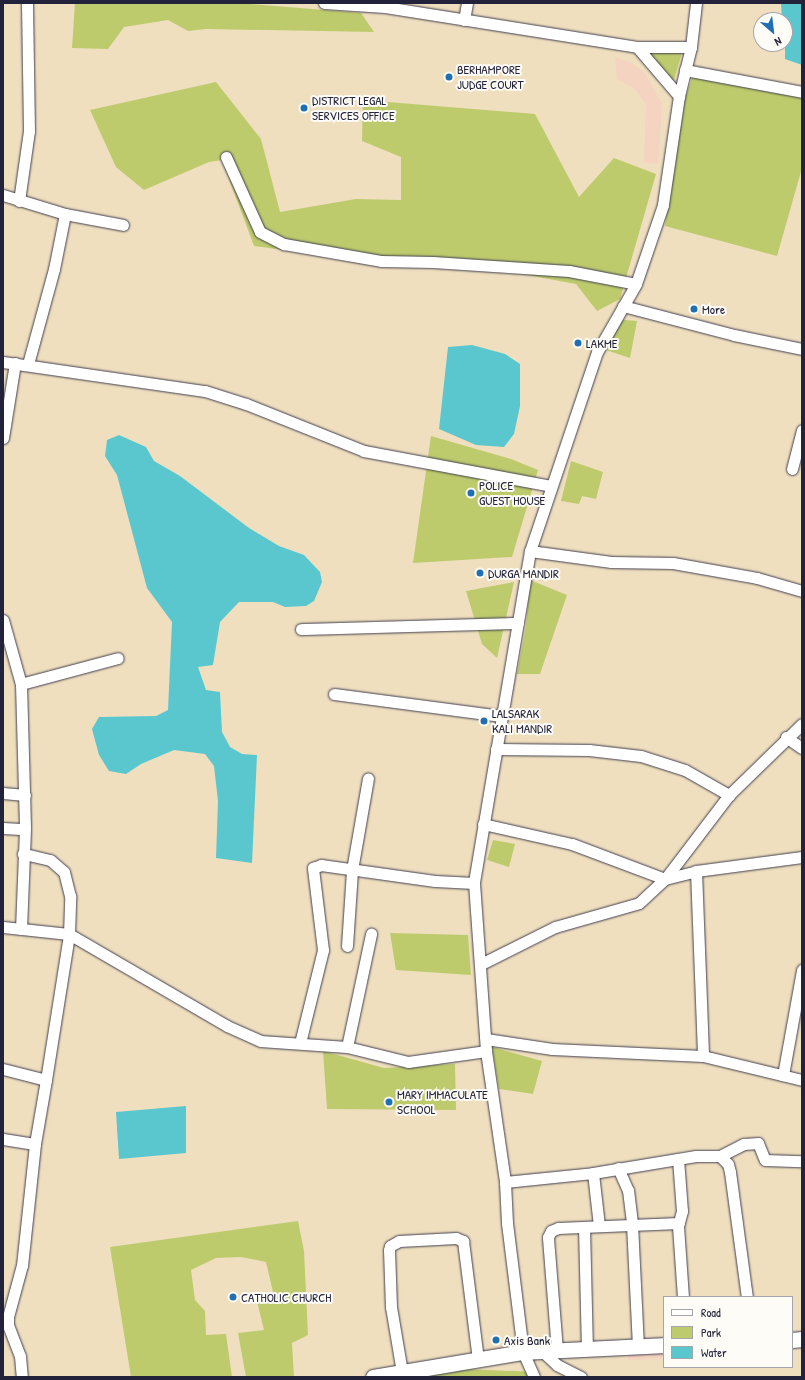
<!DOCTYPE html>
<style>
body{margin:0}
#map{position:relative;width:805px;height:1380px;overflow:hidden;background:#efdfbf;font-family:"Patrick Hand",sans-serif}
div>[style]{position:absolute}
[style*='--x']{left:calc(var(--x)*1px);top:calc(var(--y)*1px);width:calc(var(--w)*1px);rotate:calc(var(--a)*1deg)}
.built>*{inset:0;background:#f4d3c0}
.green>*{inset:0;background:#bdcb6d}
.water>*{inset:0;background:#5ac7cf}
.roads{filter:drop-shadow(0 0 1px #413e4f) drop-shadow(0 0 1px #413e4f)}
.street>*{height:11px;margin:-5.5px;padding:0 5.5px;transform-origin:5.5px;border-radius:5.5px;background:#fff}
.secondary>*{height:15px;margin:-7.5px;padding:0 7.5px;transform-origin:7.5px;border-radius:7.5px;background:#fff}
.dots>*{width:11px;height:11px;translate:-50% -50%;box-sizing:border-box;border:2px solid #fdfcf7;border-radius:50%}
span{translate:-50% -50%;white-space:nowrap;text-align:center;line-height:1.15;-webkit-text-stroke:4px #fdfcf7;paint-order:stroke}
.poi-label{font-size:13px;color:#22223b}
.left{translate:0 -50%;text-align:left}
.frame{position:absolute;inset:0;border:4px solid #22223b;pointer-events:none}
.legend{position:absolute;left:663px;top:1296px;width:130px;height:72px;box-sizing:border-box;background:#fdfcf7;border:1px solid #a5a5ac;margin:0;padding:5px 7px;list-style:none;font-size:12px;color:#22223b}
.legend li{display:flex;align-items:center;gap:8px;height:20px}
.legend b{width:20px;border:1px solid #a5a5ac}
.north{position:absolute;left:753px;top:12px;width:40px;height:40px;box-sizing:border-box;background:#fdfcf7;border:1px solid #a5a5ac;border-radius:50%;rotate:152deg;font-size:11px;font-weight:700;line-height:16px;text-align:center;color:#22223b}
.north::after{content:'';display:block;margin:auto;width:14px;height:18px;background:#1f6fb2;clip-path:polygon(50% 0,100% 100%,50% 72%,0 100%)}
</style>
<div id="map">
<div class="built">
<div style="clip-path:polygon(615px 57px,632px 63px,645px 73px,662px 104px,658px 164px,644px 163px,646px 105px,634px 88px,617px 79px)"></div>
<div style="clip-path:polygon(664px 1348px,664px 1359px,628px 1360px,628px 1349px)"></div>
</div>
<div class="green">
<div style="clip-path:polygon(75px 3px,250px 4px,361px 13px,374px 32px,206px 29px,188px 31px,168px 20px,124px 27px,108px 49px,72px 48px)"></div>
<div style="clip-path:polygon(643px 49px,683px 49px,671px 90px)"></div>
<div style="clip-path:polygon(693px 76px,802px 96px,802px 168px,777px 256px,665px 226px,680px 112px)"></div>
<div style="clip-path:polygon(216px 82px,261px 139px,280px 212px,356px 199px,401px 200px,401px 157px,362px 141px,363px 100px,535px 114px,579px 197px,614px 158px,656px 174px,620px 299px,597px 311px,576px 284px,494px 269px,403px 266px,254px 246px,222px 160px,209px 162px,144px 190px,116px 167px,90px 110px)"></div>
<div style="clip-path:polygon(613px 319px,637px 321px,630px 358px,603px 349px)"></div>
<div style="clip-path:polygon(431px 436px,511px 459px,538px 470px,512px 557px,413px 563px)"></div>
<div style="clip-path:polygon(571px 461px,603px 472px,596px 499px,582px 496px,579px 504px,561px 501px)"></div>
<div style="clip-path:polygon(530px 580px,567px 595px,540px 674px,517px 674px,526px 626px)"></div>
<div style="clip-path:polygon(514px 582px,497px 658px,482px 644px,466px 591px)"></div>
<div style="clip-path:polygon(493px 840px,515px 844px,509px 867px,487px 860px)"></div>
<div style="clip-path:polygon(390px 933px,468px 935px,471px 975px,396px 970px)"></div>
<div style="clip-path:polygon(492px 1047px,542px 1061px,533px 1094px,499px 1089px)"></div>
<div style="clip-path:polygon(323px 1051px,384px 1068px,455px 1064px,456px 1110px,327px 1109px)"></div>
<div style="clip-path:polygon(298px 1221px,304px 1251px,308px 1335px,292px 1343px,294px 1377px,246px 1377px,238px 1333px,264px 1330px,256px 1297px,273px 1292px,266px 1262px,241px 1257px,216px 1258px,191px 1270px,195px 1300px,205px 1311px,206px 1335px,226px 1334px,232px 1377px,131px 1377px,110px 1247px)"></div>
<div style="clip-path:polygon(462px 1369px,536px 1372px,538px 1377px,415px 1377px)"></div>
</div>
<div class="water">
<div style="clip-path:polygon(781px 3px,802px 3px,802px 65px,785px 59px,785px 20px,782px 20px)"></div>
<div style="clip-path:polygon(472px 345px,505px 354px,520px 364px,520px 406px,514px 434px,504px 447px,476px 445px,439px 429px,448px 347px)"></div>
<div style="clip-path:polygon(119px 435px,146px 447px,154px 461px,180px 476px,249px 528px,279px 546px,304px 555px,320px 572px,322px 582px,314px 601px,306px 606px,285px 607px,273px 602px,239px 602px,220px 622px,213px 665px,198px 667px,206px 690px,220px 692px,222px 732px,230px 747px,242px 754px,257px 755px,252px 863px,216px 858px,218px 801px,214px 766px,205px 754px,174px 750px,141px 764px,126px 774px,109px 771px,99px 755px,92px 729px,99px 717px,156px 716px,168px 710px,172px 622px,147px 588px,117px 475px,105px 456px,107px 440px)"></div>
<div style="clip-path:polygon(186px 1106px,186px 1153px,119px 1159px,116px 1112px)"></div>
</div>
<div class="roads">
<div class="street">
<div style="--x:324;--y:3;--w:61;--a:3.8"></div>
<div style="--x:385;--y:7;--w:255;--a:9"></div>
<div style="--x:637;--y:47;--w:54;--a:0"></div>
<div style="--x:691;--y:47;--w:50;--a:103.8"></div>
<div style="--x:679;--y:96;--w:110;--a:98.4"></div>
<div style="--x:663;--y:205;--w:83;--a:108.9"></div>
<div style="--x:636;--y:284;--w:78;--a:119.8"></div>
<div style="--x:597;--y:352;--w:210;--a:108.6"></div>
<div style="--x:530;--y:551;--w:337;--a:99.6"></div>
<div style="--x:474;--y:883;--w:168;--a:85.9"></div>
<div style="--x:486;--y:1051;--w:132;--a:81.7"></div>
<div style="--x:505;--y:1182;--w:41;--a:87.2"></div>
<div style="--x:507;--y:1223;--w:130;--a:82.9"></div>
<div style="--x:523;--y:1352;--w:27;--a:66"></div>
<div style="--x:464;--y:20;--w:17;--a:-80"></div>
<div style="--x:637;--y:47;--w:65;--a:49.4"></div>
<div style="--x:691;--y:47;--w:44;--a:-83.5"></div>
<div style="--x:685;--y:70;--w:119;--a:10.6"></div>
<div style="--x:226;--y:157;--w:82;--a:65.6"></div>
<div style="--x:260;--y:232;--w:27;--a:27"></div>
<div style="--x:284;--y:244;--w:98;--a:9.9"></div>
<div style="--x:381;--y:261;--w:52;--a:1.1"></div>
<div style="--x:433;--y:262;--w:136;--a:3.8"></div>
<div style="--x:569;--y:271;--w:68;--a:11"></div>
<div style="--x:3;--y:195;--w:65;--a:17"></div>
<div style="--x:65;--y:214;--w:59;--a:10.7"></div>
<div style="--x:19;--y:201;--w:71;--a:-81.9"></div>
<div style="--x:29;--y:131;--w:128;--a:-90.9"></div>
<div style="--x:623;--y:306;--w:115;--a:14.6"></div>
<div style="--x:734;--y:335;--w:69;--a:11.6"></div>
<div style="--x:3;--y:362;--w:204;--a:8.2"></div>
<div style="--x:205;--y:391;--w:43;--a:17.6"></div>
<div style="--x:246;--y:404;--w:127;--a:21.7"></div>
<div style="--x:364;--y:451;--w:190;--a:10.6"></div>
<div style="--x:28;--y:364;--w:98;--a:-74.7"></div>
<div style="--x:54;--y:269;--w:56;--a:-78.7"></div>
<div style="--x:3;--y:438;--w:76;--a:-80.9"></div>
<div style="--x:792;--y:469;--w:40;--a:-75.6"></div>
<div style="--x:530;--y:551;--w:82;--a:7.7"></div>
<div style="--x:611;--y:562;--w:62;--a:0.9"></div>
<div style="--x:673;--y:563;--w:85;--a:10.1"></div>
<div style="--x:757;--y:578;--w:47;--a:16.1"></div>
<div style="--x:3;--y:620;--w:66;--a:74.3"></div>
<div style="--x:21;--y:684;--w:145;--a:88.4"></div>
<div style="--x:25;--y:829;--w:100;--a:92.3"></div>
<div style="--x:301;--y:629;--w:217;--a:-1.6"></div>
<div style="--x:21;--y:684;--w:100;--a:-15"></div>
<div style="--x:334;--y:694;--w:169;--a:7.5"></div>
<div style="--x:786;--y:737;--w:19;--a:35"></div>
<div style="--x:496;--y:749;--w:93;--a:0.6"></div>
<div style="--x:589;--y:750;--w:52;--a:6.6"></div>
<div style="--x:641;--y:756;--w:46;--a:17.7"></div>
<div style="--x:685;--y:770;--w:51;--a:29.6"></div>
<div style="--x:3;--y:793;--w:22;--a:5"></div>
<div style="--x:483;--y:824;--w:91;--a:12.7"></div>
<div style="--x:572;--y:844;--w:99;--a:20.6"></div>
<div style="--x:665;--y:879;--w:106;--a:-52.7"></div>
<div style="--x:729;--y:795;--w:102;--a:-44.2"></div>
<div style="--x:3;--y:828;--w:22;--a:3"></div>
<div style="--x:696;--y:871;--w:185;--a:87.8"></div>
<div style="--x:3;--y:927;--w:66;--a:6.1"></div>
<div style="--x:69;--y:934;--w:38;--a:-88"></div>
<div style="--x:70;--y:896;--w:25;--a:-104"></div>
<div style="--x:64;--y:872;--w:18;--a:-139"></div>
<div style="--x:50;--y:860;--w:28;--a:-167"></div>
<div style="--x:347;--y:946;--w:76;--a:-86.2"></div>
<div style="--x:352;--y:870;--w:93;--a:-80.1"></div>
<div style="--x:481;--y:964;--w:83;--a:-26.6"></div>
<div style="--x:555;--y:927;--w:87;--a:-15.9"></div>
<div style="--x:639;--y:903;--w:35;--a:-43"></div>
<div style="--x:665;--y:879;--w:32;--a:-14"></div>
<div style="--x:696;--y:871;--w:107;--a:-7.5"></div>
<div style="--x:486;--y:1039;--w:67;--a:8.6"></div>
<div style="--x:552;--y:1049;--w:151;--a:2.7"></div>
<div style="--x:703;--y:1056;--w:102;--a:13.6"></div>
<div style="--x:300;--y:1043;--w:96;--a:-76.1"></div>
<div style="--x:323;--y:950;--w:83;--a:-97"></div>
<div style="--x:313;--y:868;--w:9;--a:-21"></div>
<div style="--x:321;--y:865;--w:115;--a:8"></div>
<div style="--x:435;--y:881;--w:39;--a:3"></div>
<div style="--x:347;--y:1047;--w:116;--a:-78"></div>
<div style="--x:3;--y:1069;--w:44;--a:14.3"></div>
<div style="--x:46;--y:1080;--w:65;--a:99.8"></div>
<div style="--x:35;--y:1144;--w:122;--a:96.1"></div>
<div style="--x:22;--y:1265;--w:54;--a:105.1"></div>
<div style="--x:8;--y:1317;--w:8;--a:90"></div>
<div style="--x:8;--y:1325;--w:33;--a:69"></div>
<div style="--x:20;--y:1356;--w:21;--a:85"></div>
<div style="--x:783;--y:1075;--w:107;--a:-79.7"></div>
<div style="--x:46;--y:1080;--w:148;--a:-81"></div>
<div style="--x:69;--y:934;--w:183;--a:30.2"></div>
<div style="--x:227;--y:1026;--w:36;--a:24"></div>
<div style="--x:260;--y:1041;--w:87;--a:3.9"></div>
<div style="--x:347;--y:1047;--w:63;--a:13.8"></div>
<div style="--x:408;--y:1062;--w:79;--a:-8"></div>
<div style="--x:3;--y:1139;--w:32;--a:9"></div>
<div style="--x:720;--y:1156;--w:27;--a:-27"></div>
<div style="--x:744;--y:1144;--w:14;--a:-4"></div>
<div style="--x:758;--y:1143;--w:18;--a:68"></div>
<div style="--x:765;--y:1160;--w:37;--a:2"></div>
<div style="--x:678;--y:1159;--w:52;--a:85.6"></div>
<div style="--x:682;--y:1211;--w:16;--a:105"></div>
<div style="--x:678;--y:1226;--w:71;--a:86"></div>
<div style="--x:618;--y:1168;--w:24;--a:66"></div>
<div style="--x:628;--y:1190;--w:34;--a:83"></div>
<div style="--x:632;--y:1224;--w:123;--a:87.2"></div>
<div style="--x:593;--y:1173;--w:53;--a:83.5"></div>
<div style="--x:505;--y:1182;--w:88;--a:-5.8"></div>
<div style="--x:593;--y:1173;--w:104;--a:-9.4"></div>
<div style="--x:696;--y:1156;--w:24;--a:0"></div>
<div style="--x:720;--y:1156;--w:11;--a:45"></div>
<div style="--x:728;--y:1164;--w:8;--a:76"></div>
<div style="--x:730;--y:1172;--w:126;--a:82.3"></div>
<div style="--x:584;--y:1227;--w:122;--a:88.6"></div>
<div style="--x:557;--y:1350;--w:113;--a:-94.6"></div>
<div style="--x:548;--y:1237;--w:7;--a:-63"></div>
<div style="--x:551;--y:1231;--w:8;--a:-23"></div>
<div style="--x:558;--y:1228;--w:121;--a:-2.4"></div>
<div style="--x:542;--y:1351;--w:21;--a:43"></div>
<div style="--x:557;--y:1365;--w:27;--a:27"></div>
<div style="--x:402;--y:1372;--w:66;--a:-99.6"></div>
<div style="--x:391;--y:1307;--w:57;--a:-92"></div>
<div style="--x:389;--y:1250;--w:4;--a:-76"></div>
<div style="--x:390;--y:1246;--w:10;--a:-29"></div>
<div style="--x:399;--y:1241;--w:57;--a:-3"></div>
<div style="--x:456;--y:1238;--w:8;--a:23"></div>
<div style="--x:463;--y:1241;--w:119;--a:82.8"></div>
</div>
<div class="secondary">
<div style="--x:792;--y:1340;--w:10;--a:-6"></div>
<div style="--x:373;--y:1377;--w:152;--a:-9.5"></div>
<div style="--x:523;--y:1352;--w:141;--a:-2.8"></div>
</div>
</div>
<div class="dots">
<div style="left:449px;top:77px;background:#1f6fb2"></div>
<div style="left:304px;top:108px;background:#1f6fb2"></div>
<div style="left:694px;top:309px;background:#1f6fb2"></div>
<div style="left:578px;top:343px;background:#1f6fb2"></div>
<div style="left:471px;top:493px;background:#1f6fb2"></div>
<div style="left:480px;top:573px;background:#1f6fb2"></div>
<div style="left:484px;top:721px;background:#1f6fb2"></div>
<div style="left:389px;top:1102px;background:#1f6fb2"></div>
<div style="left:233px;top:1297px;background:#1f6fb2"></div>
<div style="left:496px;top:1340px;background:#1f6fb2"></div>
</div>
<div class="poi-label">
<span class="left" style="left:457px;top:77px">BERHAMPORE<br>JUDGE COURT</span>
<span class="left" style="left:312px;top:108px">DISTRICT LEGAL<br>SERVICES OFFICE</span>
<span class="left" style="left:702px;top:309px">More</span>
<span class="left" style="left:586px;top:343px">LAKME</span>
<span class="left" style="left:479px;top:493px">POLICE<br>GUEST HOUSE</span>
<span class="left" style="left:488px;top:573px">DURGA MANDIR</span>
<span class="left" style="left:492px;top:721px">LALSARAK<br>KALI MANDIR</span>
<span class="left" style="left:397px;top:1102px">MARY IMMACULATE<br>SCHOOL</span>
<span class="left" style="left:241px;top:1297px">CATHOLIC CHURCH</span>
<span class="left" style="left:504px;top:1340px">Axis Bank</span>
</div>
<div class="frame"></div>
<ul class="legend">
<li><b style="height:5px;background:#fff"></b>Road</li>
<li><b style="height:11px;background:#bdcb6d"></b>Park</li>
<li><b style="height:11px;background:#5ac7cf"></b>Water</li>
</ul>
<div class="north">N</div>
</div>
